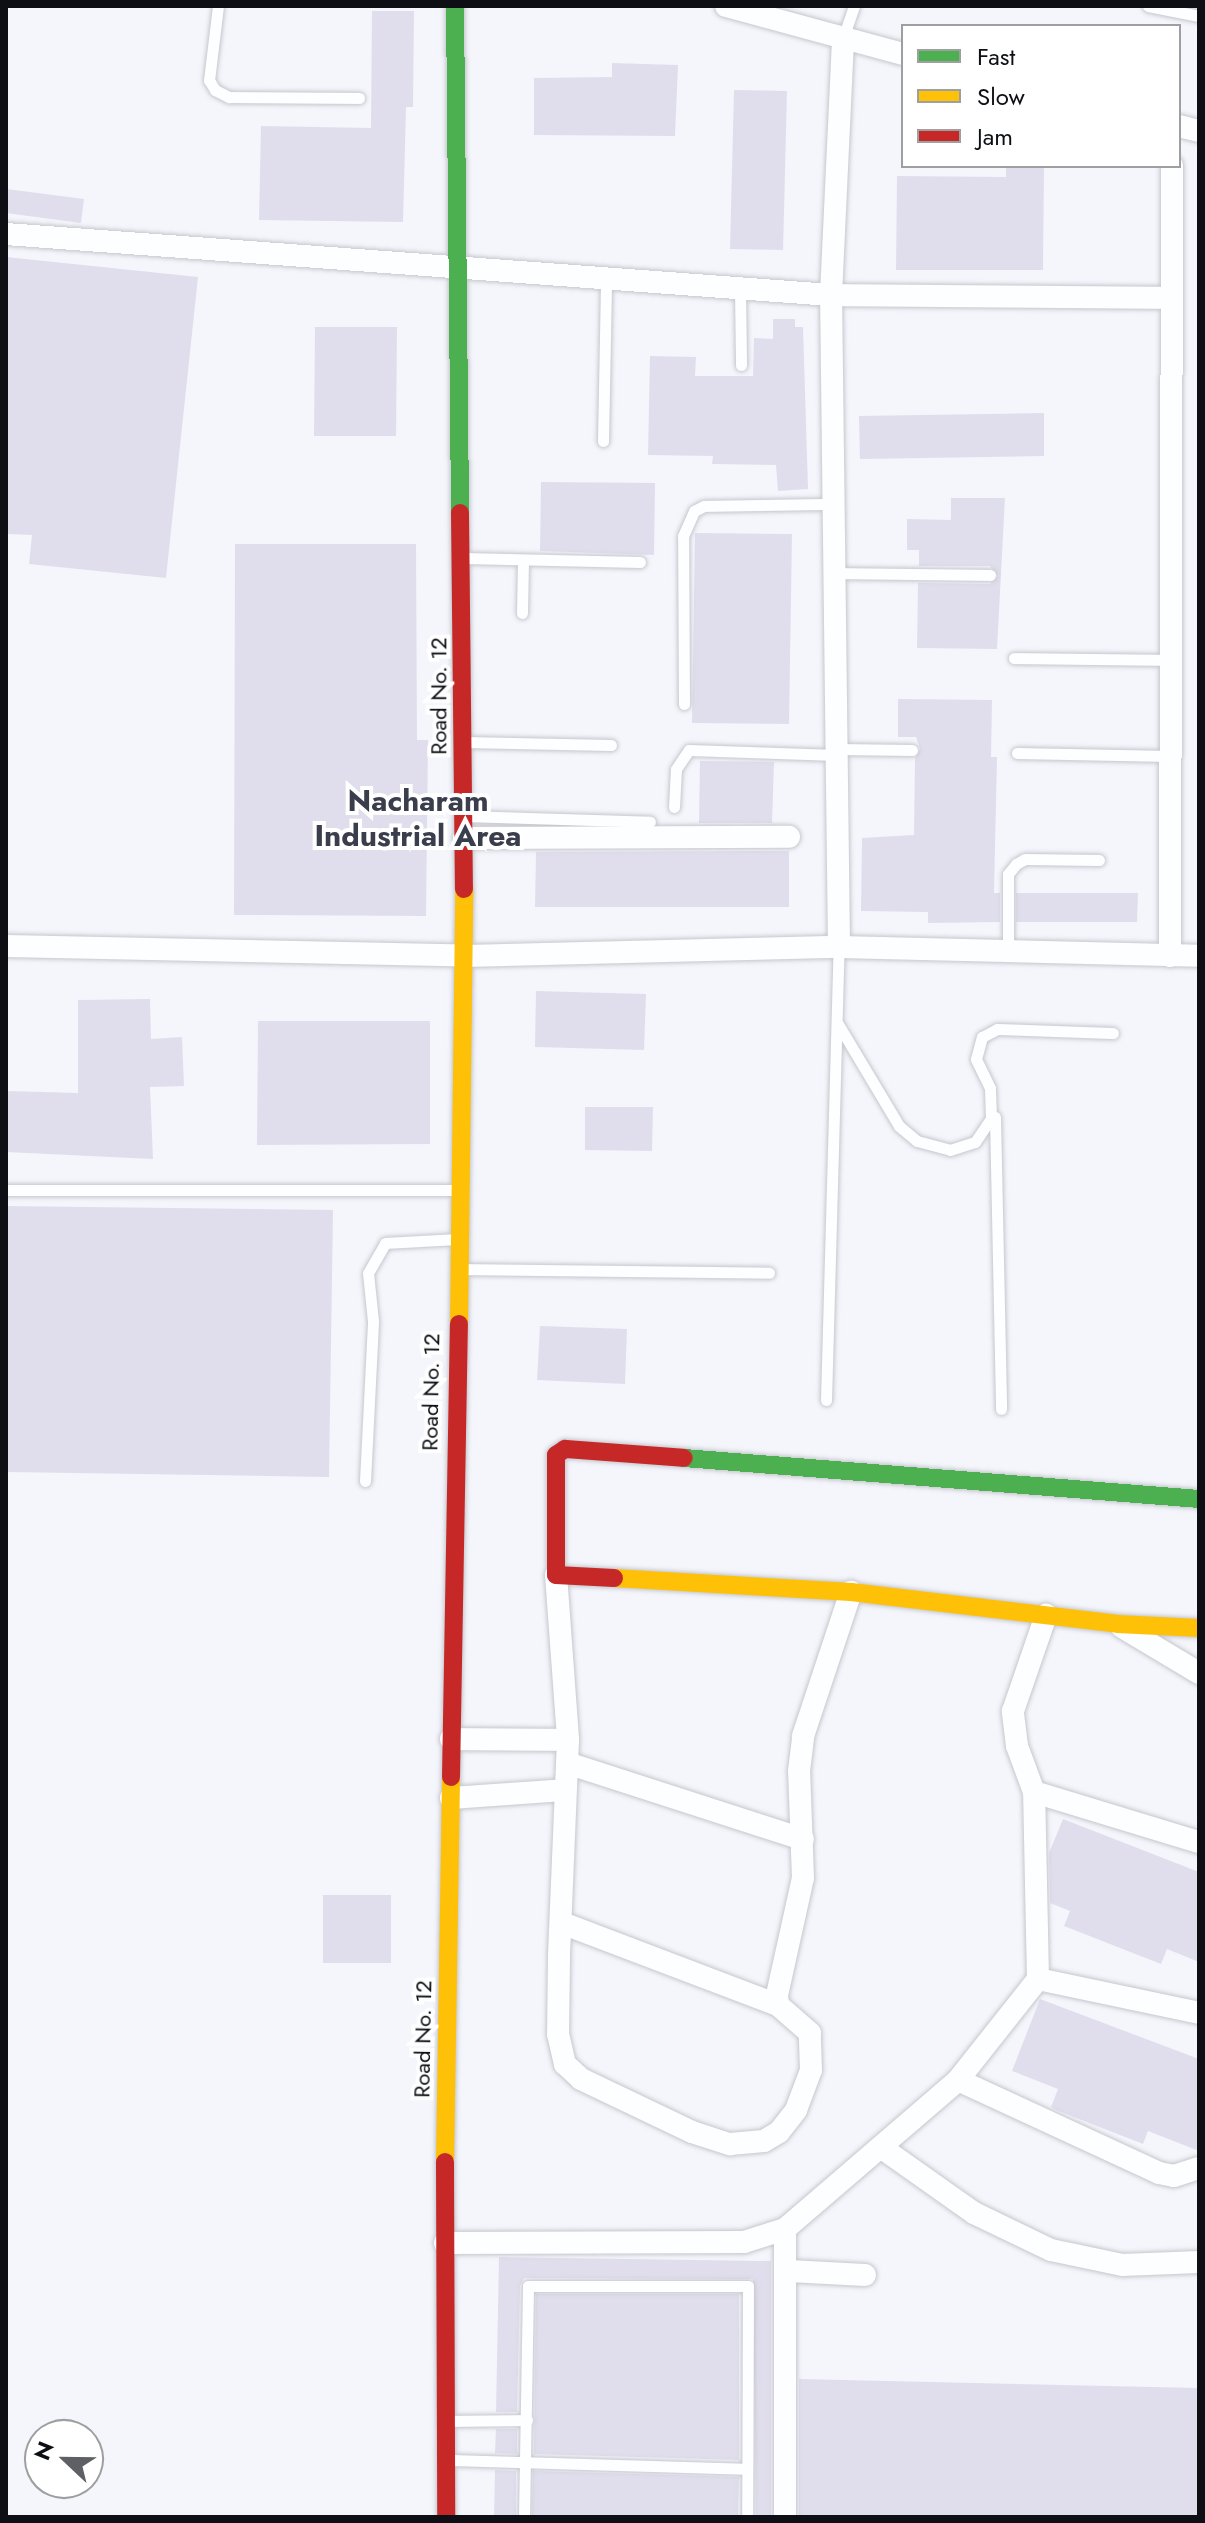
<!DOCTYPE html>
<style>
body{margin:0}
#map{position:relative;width:1205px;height:2523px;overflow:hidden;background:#f4f6fc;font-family:Jost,sans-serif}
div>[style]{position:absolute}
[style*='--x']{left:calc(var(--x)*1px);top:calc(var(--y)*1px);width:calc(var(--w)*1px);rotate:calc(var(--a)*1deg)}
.building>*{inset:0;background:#e0deed}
.roads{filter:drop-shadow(0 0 2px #c6c7cd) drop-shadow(0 0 2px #c6c7cd)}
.lane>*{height:11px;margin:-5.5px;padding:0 5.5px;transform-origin:5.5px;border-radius:5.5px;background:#fdfeff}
.street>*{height:22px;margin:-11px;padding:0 11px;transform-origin:11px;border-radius:11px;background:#fdfeff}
.fast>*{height:18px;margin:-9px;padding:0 9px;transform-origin:9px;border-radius:9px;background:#4caf50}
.slow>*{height:18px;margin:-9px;padding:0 9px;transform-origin:9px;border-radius:9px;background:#ffc107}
.jam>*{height:18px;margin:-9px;padding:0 9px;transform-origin:9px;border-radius:9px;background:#c62828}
span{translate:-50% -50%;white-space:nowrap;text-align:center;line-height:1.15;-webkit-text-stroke:8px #fff;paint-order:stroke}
.street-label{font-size:22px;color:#0d0f14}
.district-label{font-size:30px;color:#3a3d4b;font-weight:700}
.frame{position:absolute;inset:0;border:8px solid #0d0f14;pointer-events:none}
.legend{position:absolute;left:901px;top:24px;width:280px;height:144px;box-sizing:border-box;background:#fff;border:2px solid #9e9fa1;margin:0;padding:10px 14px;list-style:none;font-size:24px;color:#0d0f14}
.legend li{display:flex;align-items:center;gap:16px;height:40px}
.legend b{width:40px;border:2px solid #9e9fa1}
.north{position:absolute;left:24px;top:2419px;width:80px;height:80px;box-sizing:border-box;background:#fff;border:2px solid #9e9fa1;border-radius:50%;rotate:292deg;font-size:22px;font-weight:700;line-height:32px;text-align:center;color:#0d0f14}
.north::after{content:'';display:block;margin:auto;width:28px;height:36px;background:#5e6065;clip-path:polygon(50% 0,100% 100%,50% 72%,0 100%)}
</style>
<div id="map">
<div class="building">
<div style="clip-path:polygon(372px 11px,414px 11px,413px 107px,406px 107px,403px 222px,259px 220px,261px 126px,371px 128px)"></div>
<div style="clip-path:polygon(612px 63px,678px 65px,675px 136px,534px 135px,534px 78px,612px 77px)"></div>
<div style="clip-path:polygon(734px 90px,787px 91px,783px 250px,730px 249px)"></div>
<div style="clip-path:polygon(1006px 166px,1044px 166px,1043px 270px,896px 270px,897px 176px,1006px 177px)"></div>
<div style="clip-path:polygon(6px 189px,84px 199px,81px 223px,6px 213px)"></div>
<div style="clip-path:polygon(6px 257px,198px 277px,166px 578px,29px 564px,32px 535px,6px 534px)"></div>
<div style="clip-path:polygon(773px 319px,795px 319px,795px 327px,803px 327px,808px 489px,778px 491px,776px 465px,712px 464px,713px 456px,648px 455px,650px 356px,696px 357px,695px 376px,753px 376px,754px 338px,773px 339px)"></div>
<div style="clip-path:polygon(315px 327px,397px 327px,396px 436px,314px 436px)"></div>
<div style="clip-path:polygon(1044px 413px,1044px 456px,860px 459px,859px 416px)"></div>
<div style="clip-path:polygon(541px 482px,655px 483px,654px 555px,540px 551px)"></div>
<div style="clip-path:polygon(951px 498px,1005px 498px,997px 649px,917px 648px,918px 583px,990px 584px,998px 576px,990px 566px,919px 566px,919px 550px,907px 550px,907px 519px,951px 520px)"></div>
<div style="clip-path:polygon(695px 533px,792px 534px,789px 724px,692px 723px)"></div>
<div style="clip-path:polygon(235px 544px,416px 544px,417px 740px,428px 740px,426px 916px,234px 915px)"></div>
<div style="clip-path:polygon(898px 699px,992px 700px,991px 757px,997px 757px,994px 893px,1000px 893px,1000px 922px,928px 923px,928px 912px,861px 911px,862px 838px,914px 835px,915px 758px,920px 749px,916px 737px,898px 737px)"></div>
<div style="clip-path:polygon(700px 761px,774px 762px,772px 823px,699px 823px)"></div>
<div style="clip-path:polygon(789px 851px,789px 907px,535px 907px,536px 852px)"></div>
<div style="clip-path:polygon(1016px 893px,1138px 893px,1137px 922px,1016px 922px)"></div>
<div style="clip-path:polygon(536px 991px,646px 994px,644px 1050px,535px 1047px)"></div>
<div style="clip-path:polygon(150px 999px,151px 1039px,182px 1037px,184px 1086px,150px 1087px,153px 1159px,6px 1152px,6px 1091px,78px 1093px,78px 1000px)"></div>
<div style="clip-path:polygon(258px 1021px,430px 1021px,430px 1144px,257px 1145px)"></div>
<div style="clip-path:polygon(585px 1107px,653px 1107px,652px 1151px,585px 1150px)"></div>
<div style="clip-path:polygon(6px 1206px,333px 1210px,329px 1477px,6px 1472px)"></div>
<div style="clip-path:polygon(540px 1326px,627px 1329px,625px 1384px,537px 1380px)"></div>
<div style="clip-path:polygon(1063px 1819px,1199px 1872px,1199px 1962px,1167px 1949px,1161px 1964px,1064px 1926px,1070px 1911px,1050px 1903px,1049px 1853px)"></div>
<div style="clip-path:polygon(323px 1895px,391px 1895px,391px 1963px,323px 1963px)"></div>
<div style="clip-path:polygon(1040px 1999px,1199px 2059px,1199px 2151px,1148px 2131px,1143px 2144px,1056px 2110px,1051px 2107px,1058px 2089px,1012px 2071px)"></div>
<div style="clip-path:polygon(499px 2257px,771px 2261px,771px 2517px,756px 2517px,753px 2279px,524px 2278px,520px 2286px,517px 2412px,496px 2412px)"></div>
<div style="clip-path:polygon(536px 2294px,739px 2294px,739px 2460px,534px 2454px)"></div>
<div style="clip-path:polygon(799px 2379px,1199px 2388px,1199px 2517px,799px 2517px)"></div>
<div style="clip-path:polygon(496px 2429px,517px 2429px,517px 2454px,495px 2453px)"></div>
<div style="clip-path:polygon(495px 2470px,516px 2471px,516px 2517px,494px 2517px)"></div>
<div style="clip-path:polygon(533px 2471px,739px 2477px,738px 2517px,532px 2517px)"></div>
</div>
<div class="roads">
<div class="lane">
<div style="--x:218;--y:6;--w:75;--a:96.9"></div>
<div style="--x:209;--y:80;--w:12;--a:59"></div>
<div style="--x:215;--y:90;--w:16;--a:27"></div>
<div style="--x:229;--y:97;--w:130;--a:0.4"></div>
<div style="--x:1148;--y:6;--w:52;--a:11.1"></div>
<div style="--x:843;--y:38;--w:34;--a:-71"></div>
<div style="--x:740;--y:289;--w:76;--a:89.2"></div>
<div style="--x:603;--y:441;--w:163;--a:-88.9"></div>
<div style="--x:463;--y:558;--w:177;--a:1.3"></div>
<div style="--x:835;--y:573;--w:155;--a:0.7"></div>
<div style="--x:522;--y:613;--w:53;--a:-88.9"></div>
<div style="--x:1014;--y:658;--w:157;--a:0.7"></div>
<div style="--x:684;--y:704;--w:168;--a:-90.3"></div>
<div style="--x:683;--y:536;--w:27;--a:-66"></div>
<div style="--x:694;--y:511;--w:11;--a:-27"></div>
<div style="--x:704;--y:506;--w:130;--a:-0.9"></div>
<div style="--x:464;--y:742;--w:147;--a:1.2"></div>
<div style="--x:837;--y:749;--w:75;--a:0.8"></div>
<div style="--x:1017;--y:753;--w:153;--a:1.1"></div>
<div style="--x:674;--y:807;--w:38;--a:-87"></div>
<div style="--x:676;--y:769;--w:23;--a:-56"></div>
<div style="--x:689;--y:750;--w:148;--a:1.9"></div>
<div style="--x:464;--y:816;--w:186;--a:1.8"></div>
<div style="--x:1008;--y:951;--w:77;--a:-90"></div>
<div style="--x:1008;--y:874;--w:13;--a:-51"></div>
<div style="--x:1016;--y:864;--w:10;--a:-29"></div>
<div style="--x:1025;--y:859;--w:74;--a:0.8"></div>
<div style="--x:838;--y:1024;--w:119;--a:59.1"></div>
<div style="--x:899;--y:1126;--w:23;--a:40"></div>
<div style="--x:917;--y:1141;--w:34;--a:15"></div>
<div style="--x:950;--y:1150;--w:26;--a:-18"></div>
<div style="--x:975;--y:1142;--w:29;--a:-56"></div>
<div style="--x:991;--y:1118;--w:30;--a:-92"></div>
<div style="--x:990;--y:1088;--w:32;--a:-116"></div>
<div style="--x:976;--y:1059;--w:23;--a:-75"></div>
<div style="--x:982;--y:1037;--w:17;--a:-28"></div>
<div style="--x:997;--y:1029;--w:116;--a:2"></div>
<div style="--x:995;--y:1117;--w:292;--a:88.8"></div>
<div style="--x:6;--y:1190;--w:451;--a:0"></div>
<div style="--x:461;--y:1269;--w:308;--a:0.7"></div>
<div style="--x:826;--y:1400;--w:453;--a:-88.4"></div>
<div style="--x:365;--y:1481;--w:160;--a:-87.1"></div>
<div style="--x:373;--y:1321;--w:48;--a:-95.9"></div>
<div style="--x:368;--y:1273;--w:34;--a:-60"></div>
<div style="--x:385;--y:1243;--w:72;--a:-3.2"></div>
<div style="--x:449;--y:2421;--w:78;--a:-0.7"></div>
<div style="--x:448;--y:2460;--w:299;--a:1.7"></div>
<div style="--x:524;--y:2517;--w:231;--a:-89"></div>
<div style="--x:528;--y:2286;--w:220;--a:0"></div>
<div style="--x:748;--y:2286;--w:231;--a:90.2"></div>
</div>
<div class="street">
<div style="--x:726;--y:6;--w:183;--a:15.2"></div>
<div style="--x:1179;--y:126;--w:21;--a:14"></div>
<div style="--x:6;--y:234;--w:827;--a:4.23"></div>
<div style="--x:831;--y:295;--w:341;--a:0.5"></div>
<div style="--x:464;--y:838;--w:325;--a:-0.2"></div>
<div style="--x:6;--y:946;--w:459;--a:1.2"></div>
<div style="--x:465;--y:956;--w:374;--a:-1.4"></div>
<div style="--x:839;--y:947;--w:360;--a:1.4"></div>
<div style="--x:839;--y:947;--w:652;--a:-90.7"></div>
<div style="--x:831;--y:295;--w:257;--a:-87.3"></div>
<div style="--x:1170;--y:956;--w:790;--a:-89.85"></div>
<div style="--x:556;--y:1575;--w:165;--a:85.8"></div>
<div style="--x:568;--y:1740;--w:217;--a:92.4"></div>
<div style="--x:559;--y:1957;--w:77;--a:90.7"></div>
<div style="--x:558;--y:2034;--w:31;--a:77"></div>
<div style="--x:565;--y:2064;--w:22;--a:43"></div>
<div style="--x:581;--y:2079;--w:123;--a:25.5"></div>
<div style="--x:692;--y:2132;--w:40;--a:18"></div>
<div style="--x:730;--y:2144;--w:34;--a:-5"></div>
<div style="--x:764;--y:2141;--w:17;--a:-31"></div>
<div style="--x:779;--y:2132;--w:28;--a:-52"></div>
<div style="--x:796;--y:2110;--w:43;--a:-69.4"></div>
<div style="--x:811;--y:2070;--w:37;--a:-92"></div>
<div style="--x:810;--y:2033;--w:43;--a:-138.8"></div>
<div style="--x:778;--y:2005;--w:10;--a:-96"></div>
<div style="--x:777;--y:1995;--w:120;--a:-77.5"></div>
<div style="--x:803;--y:1878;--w:107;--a:-92.1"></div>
<div style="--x:799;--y:1771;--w:35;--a:-83"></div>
<div style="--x:803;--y:1736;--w:152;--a:-71.6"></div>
<div style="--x:1122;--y:1627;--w:90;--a:30.9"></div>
<div style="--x:451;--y:1739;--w:117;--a:0.5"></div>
<div style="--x:567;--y:1763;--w:248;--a:17.9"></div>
<div style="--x:1034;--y:1792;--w:49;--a:-110.3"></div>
<div style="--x:1017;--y:1746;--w:35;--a:-97"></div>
<div style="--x:1013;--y:1711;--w:102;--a:-71"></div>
<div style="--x:451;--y:1798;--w:113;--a:-4"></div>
<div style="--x:562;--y:1923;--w:231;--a:20.8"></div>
<div style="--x:1038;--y:1979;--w:165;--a:11.9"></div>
<div style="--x:958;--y:2080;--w:221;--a:24.8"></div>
<div style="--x:1159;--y:2173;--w:15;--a:11"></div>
<div style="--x:1174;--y:2176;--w:26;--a:-18"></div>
<div style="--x:882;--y:2148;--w:113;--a:35.2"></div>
<div style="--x:974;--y:2213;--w:85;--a:25.7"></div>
<div style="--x:1051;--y:2250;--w:73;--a:11.9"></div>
<div style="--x:1122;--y:2265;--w:77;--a:-2.2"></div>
<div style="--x:785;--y:2229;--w:288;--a:90"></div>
<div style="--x:445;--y:2243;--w:299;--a:-0.2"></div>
<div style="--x:744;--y:2242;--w:43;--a:-17.6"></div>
<div style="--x:785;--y:2229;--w:228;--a:-40.7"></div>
<div style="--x:958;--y:2080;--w:129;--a:-51.6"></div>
<div style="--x:1038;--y:1979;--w:187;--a:-91.2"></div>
<div style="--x:1034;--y:1792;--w:172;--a:16.9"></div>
<div style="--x:789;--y:2271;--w:76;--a:3"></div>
</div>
<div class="fast">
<div style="--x:455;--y:6;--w:507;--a:89.43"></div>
<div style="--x:684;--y:1458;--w:517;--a:4.55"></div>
</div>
<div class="slow">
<div style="--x:459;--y:1324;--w:435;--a:-89.3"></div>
<div style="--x:614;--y:1578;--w:237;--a:3.4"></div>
<div style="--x:851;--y:1592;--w:269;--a:6.8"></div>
<div style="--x:1118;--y:1624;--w:81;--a:2.8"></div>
<div style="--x:445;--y:2162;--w:385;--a:-89.1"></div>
</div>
<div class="jam">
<div style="--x:460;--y:513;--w:376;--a:89.4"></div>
<div style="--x:614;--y:1578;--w:58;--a:-177"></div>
<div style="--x:556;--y:1575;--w:120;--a:-90"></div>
<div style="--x:556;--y:1455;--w:11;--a:-34"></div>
<div style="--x:565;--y:1449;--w:119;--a:4.3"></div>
<div style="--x:451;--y:1777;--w:453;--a:-89"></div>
<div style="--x:445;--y:2162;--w:355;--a:89.8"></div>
</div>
</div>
<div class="street-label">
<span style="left:439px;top:696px;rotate:-90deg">Road No. 12</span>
<span style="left:431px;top:1392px;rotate:-89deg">Road No. 12</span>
<span style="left:423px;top:2039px;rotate:-89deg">Road No. 12</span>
</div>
<div class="district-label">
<span style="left:418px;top:818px">Nacharam<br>Industrial Area</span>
</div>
<div class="frame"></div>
<ul class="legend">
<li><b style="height:10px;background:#4caf50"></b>Fast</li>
<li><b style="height:10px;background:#ffc107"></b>Slow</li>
<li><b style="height:10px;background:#c62828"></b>Jam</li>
</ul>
<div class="north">N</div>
</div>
